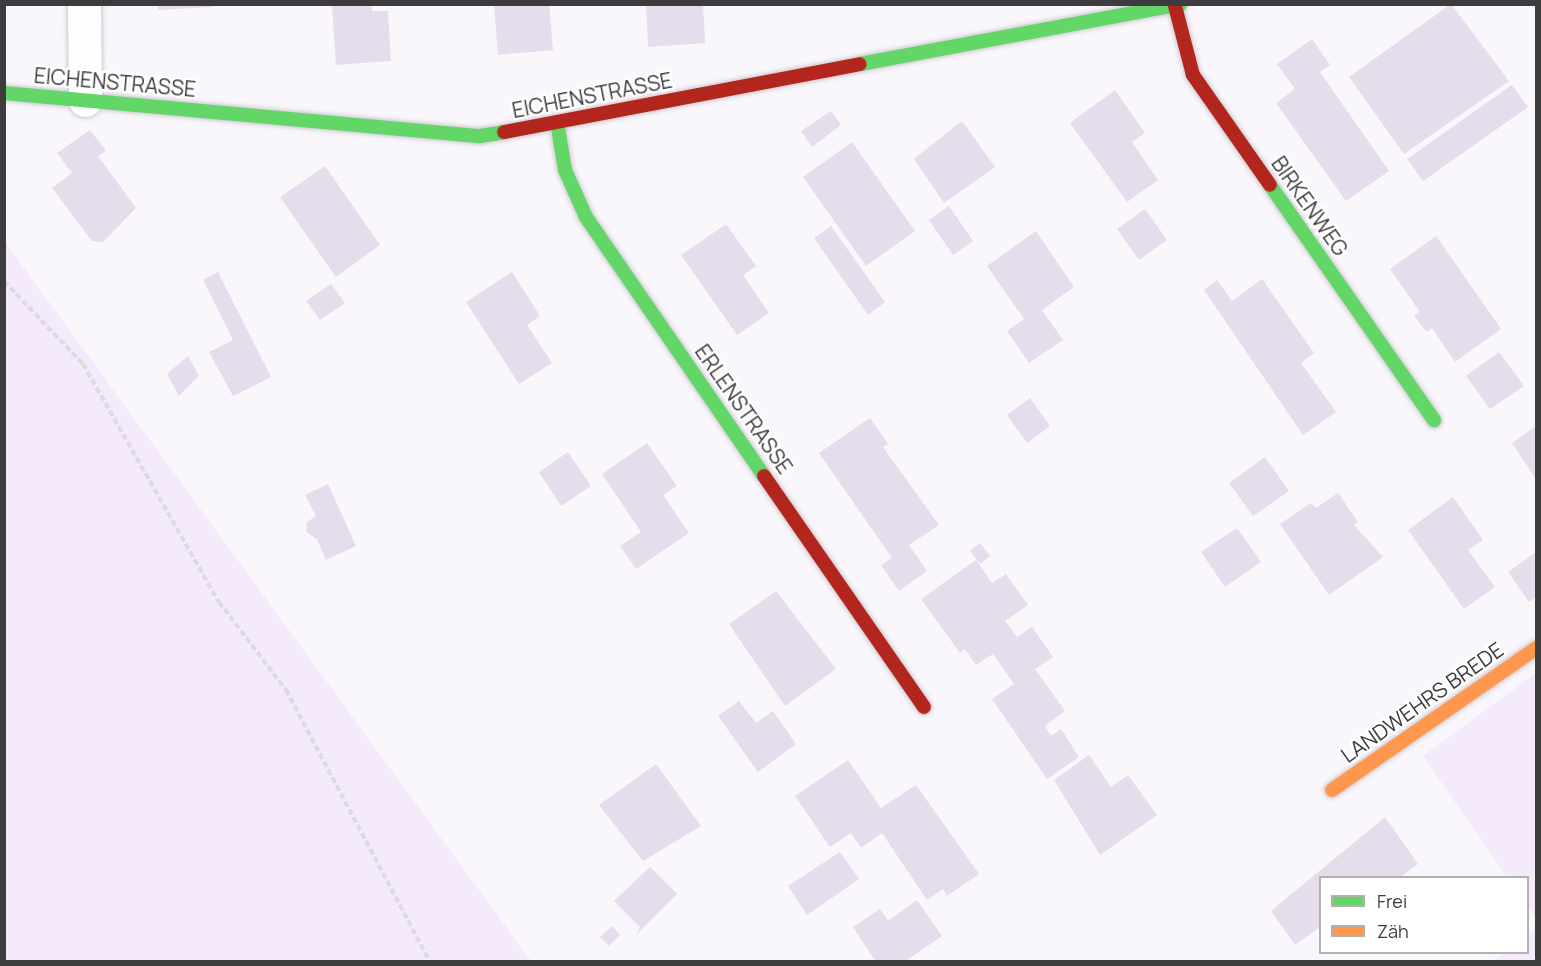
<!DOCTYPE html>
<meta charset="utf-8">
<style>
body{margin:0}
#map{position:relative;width:1541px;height:966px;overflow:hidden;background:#f9f6fc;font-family:Manrope,sans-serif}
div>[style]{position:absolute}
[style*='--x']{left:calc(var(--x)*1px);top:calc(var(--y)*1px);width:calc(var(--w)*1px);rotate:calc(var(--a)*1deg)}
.green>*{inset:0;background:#f5eafb}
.building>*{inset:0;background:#e5ddeb}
.path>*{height:4px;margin-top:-2px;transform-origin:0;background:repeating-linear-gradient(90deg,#dcdbdd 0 6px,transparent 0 9px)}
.roads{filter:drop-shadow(0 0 2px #cecbcf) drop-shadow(0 0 2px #cecbcf)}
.street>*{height:33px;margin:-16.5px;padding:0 16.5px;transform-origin:16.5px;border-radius:16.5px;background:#fefeff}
.fast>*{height:14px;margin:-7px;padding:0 7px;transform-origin:7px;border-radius:7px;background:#63d668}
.slow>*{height:14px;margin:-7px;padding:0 7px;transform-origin:7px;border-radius:7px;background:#ff974d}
.jam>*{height:14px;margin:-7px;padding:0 7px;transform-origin:7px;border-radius:7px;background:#b3261e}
span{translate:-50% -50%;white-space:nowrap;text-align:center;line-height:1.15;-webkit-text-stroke:4.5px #fff;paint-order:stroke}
.street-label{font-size:21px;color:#3e3b3f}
.frame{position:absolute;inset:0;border:6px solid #3e3b3f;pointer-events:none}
.legend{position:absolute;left:1319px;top:876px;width:210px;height:78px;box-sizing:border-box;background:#fff;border:2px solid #b2b1b2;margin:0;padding:8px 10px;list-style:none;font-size:18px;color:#3e3b3f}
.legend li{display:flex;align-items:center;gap:12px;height:30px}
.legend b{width:30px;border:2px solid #b2b1b2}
</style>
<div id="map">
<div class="green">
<div style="clip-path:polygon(5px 242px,531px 961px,5px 961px)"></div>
<div style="clip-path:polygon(1536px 673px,1536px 919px,1528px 906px,1528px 878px,1507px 877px,1423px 756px)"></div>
<div style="clip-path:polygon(1536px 930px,1536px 961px,1493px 961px,1506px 953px,1528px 952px,1528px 937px)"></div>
</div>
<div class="building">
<div style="clip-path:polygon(158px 4px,212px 4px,212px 7px,158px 10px)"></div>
<div style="clip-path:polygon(332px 4px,371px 4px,372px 11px,388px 11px,391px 61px,336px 65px)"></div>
<div style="clip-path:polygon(494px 4px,549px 4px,553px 50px,498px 55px)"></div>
<div style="clip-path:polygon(646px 4px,703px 4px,705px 43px,648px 47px)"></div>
<div style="clip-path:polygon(1451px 4px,1509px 81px,1404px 154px,1349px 77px)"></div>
<div style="clip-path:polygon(1312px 39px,1330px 65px,1320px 72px,1389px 171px,1346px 201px,1276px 103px,1295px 89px,1277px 64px)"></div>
<div style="clip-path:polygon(1512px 85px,1528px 107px,1423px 181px,1407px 159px)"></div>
<div style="clip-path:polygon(1115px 90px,1145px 133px,1132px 142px,1158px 180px,1127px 202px,1070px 123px)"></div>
<div style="clip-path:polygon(831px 111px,841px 125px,812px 147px,801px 131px)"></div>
<div style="clip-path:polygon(962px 121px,995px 167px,944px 203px,914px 159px)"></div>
<div style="clip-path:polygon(90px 130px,106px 151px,98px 156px,136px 208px,103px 242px,92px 241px,52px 188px,72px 173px,57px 153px)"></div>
<div style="clip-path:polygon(852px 142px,915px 231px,866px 266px,803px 177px)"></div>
<div style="clip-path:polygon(325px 166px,380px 245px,336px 277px,280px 197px)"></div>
<div style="clip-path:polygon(949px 206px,973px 241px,953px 255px,929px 220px)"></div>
<div style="clip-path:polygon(1145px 209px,1167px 240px,1139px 260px,1117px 229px)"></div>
<div style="clip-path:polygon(726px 224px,756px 266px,743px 275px,769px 313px,737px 335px,681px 255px)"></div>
<div style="clip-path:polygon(831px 226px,885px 302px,868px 315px,814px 238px)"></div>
<div style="clip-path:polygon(1036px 231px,1074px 287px,1042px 310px,1063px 340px,1029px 363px,1007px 331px,1024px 319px,987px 266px)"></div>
<div style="clip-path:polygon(1436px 236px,1501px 329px,1455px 362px,1432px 328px,1427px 332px,1414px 316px,1420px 312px,1390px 269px)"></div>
<div style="clip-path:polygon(218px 272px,271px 377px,233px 396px,209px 352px,233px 340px,203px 280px)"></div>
<div style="clip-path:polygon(512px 272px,540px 316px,527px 325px,552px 363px,519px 384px,466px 302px)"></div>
<div style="clip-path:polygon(1262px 279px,1314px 353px,1301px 363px,1336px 412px,1303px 435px,1204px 290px,1217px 280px,1232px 301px)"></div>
<div style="clip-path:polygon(331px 284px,345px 303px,320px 320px,306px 301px)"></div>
<div style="clip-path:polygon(1499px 352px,1524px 386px,1490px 409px,1466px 376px)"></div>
<div style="clip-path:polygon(188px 356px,199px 376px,179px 396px,167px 374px)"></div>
<div style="clip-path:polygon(1030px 398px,1050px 426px,1027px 443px,1007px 415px)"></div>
<div style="clip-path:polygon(870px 418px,888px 444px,883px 447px,939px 525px,909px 545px,927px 571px,899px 591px,881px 565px,892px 558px,819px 453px)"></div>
<div style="clip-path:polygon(1536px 426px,1536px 479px,1512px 443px)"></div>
<div style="clip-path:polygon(647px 443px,677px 486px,663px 495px,689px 533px,636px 569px,620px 546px,641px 532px,602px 474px)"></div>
<div style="clip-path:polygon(568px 452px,591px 486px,561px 506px,539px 472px)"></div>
<div style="clip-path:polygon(1265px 457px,1289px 491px,1253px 516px,1229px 483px)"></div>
<div style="clip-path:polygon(328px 484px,356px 546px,326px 560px,317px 539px,306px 532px,307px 522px,316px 516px,305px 495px)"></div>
<div style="clip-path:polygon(1338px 493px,1358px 522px,1354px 525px,1383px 557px,1329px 595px,1280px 524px,1311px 503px,1316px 508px)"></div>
<div style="clip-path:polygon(1453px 497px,1483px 540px,1468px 550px,1495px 587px,1464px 609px,1408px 530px)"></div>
<div style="clip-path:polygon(1237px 528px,1261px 562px,1225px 587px,1201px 552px)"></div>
<div style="clip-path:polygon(980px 543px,990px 556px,980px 564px,970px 551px)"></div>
<div style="clip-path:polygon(1536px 552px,1536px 597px,1529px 602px,1508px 572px)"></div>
<div style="clip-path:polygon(976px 560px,992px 583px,1006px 574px,1028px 605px,1005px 621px,1017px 637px,1032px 627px,1053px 657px,1035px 669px,1065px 711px,1045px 726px,1051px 736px,1061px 729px,1079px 757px,1047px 779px,992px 699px,1014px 684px,993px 654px,976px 665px,965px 649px,960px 653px,921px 599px)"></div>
<div style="clip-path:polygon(776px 591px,836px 669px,785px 706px,729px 624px)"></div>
<div style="clip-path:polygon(739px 701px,756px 723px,773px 711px,796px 744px,758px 772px,718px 716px)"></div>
<div style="clip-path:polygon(1089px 755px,1111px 787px,1128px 775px,1157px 815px,1100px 855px,1054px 780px)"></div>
<div style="clip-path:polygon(848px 760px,881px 808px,916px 785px,979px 874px,947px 896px,943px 889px,927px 900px,882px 833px,861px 848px,851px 833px,830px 847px,795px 796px)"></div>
<div style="clip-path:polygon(656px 764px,701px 826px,643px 861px,599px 805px)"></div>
<div style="clip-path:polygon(1385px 817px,1418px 864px,1399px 878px,1320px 878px,1320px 927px,1295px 945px,1271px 911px)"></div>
<div style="clip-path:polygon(840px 852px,859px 879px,807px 915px,788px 886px)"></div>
<div style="clip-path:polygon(650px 867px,677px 894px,637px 934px,640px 927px,614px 901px)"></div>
<div style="clip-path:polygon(917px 900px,942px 936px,904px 962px,876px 962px,853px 927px,880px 909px,888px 921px)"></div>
<div style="clip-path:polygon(612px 926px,620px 935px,609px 946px,600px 937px)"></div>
</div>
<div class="path">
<div style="--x:4;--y:281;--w:115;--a:46.4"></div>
<div style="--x:83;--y:364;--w:274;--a:60.3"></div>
<div style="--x:219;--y:602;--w:111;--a:52.7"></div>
<div style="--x:286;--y:690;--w:308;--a:62.1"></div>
</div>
<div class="roads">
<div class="street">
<div style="--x:84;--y:4;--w:96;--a:89.4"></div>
</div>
<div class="fast">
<div style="--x:860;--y:64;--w:326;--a:-10.6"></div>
<div style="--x:4;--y:93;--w:478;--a:5.2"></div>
<div style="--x:480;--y:136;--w:24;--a:-9"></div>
<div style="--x:557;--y:122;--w:49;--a:80.5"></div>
<div style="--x:565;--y:170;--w:51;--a:65.9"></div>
<div style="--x:586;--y:217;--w:314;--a:55.5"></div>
<div style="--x:1270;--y:185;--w:287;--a:55.1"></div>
</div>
<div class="slow">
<div style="--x:1332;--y:790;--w:249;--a:-34.8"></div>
</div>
<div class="jam">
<div style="--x:1175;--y:6;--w:71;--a:75.4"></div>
<div style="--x:1193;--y:75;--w:134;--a:55"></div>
<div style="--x:504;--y:132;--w:362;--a:-10.8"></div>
<div style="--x:764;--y:476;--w:281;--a:55.3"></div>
</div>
</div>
<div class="street-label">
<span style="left:115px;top:82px;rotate:5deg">EICHENSTRASSE</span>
<span style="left:592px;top:95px;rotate:-11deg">EICHENSTRASSE</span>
<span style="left:1310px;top:206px;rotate:55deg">BIRKENWEG</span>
<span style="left:744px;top:409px;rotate:55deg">ERLENSTRASSE</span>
<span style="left:1422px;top:702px;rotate:-35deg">LANDWEHRS BREDE</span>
</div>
<div class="frame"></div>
<ul class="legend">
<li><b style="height:8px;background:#63d668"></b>Frei</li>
<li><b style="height:8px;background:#ff974d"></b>Zäh</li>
</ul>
</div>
